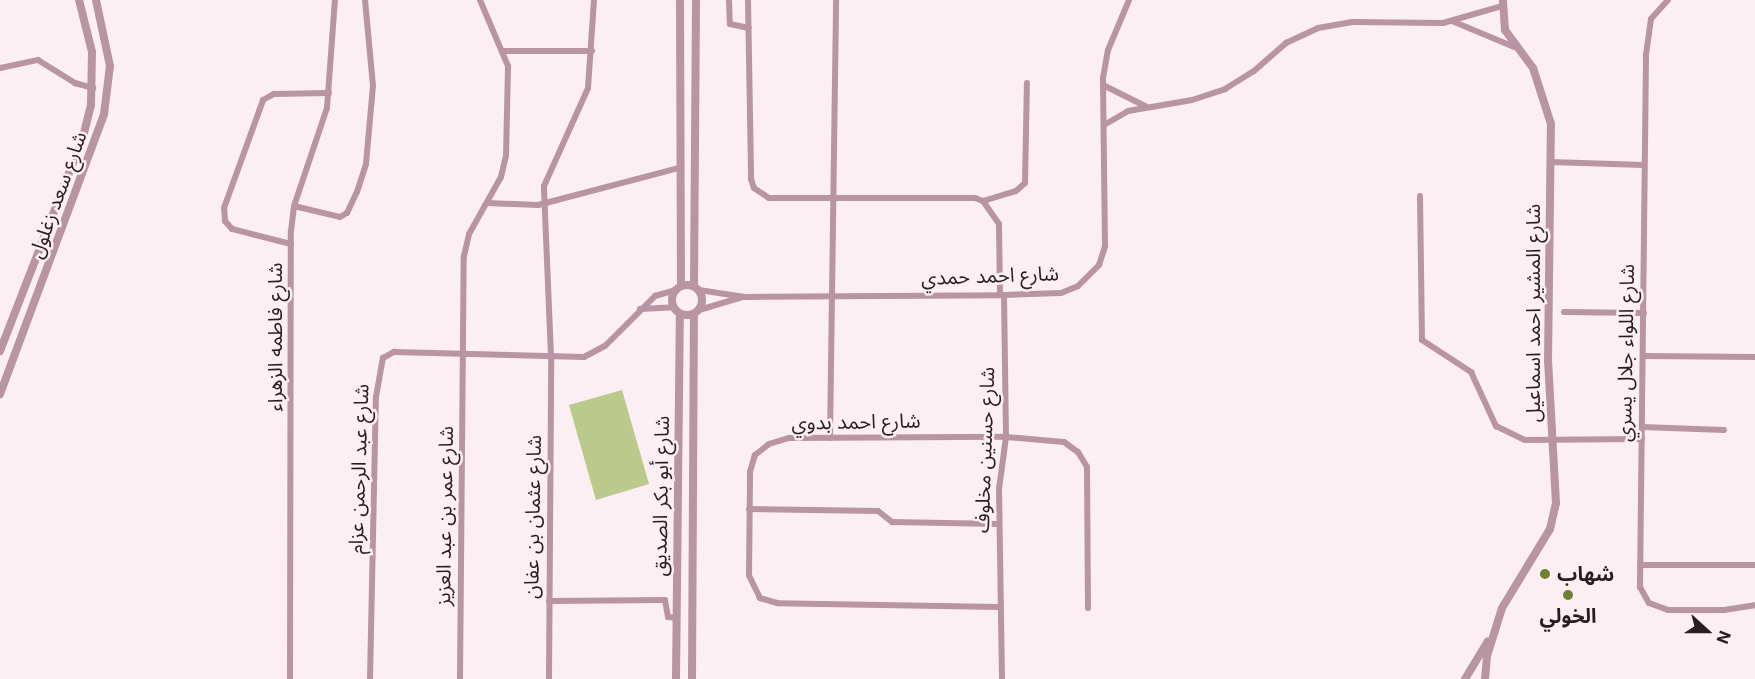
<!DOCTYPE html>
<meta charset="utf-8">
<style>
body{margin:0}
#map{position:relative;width:1755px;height:679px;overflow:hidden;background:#fbeff4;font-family:Inter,"Noto Sans Arabic",sans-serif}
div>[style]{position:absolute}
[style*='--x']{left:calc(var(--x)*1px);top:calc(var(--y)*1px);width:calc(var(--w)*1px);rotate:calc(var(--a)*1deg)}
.green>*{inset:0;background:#bbc98c}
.minor>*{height:6px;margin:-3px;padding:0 3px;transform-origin:3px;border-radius:3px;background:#b994a3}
.tertiary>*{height:8px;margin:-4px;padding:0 4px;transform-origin:4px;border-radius:4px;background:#b994a3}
.tertiary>.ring{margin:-4px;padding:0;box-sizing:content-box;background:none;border:8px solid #b994a3;border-radius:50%}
.dots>*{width:16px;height:16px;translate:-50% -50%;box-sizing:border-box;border:3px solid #fbeff4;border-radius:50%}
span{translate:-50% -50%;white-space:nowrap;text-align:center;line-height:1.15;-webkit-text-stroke:5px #fbeff4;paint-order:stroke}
.street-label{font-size:20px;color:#291d22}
.poi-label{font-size:20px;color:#291d22;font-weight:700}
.left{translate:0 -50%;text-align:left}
.north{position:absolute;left:1677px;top:601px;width:60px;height:60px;-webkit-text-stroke:4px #fbeff4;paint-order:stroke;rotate:111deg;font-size:16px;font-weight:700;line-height:24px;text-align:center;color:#291d22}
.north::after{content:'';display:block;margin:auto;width:21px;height:27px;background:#291d22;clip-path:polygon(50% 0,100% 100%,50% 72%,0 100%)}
</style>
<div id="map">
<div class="green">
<div style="clip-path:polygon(622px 390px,649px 484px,596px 500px,569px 405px)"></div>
</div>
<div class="minor">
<div style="--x:729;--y:0;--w:24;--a:88"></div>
<div style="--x:730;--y:24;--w:19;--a:12"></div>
<div style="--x:748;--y:0;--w:179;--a:89"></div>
<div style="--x:751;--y:179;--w:9;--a:72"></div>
<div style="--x:754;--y:188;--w:18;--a:34"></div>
<div style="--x:769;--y:198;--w:206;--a:0"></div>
<div style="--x:975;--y:198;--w:9;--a:21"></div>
<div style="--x:983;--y:201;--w:28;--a:55"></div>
<div style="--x:999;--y:224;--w:71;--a:89.2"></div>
<div style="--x:1668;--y:0;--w:25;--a:132"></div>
<div style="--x:1651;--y:19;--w:37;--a:98"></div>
<div style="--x:1646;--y:56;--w:531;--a:90.65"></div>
<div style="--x:1640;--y:587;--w:18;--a:61"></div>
<div style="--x:1649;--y:603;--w:20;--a:20"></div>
<div style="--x:1668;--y:610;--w:56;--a:0"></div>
<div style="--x:1724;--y:610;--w:31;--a:-9"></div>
<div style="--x:1452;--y:21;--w:70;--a:22.6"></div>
<div style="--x:504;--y:51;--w:88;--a:0"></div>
<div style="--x:0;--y:68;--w:39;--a:-12"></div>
<div style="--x:38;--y:60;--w:44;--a:31.9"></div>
<div style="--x:75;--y:83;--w:19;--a:16"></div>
<div style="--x:1103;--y:85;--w:47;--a:26.6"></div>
<div style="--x:1104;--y:125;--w:28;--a:-30"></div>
<div style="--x:1128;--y:111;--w:65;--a:-9.8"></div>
<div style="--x:1192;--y:100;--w:35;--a:-18"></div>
<div style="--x:1225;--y:89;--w:34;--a:-32"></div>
<div style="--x:1254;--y:71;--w:43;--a:-41.2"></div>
<div style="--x:1286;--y:43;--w:35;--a:-25"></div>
<div style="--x:1318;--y:28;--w:35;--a:-10"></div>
<div style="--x:1352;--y:22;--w:91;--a:0.6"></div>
<div style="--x:1443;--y:23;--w:61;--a:-16.1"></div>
<div style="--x:1550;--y:162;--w:94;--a:1.8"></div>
<div style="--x:1420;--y:196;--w:144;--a:89.2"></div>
<div style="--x:1422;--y:340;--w:59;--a:33.1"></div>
<div style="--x:1471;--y:372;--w:60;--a:65.2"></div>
<div style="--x:1496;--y:426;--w:32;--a:26"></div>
<div style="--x:1525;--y:440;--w:117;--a:-0.5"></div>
<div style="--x:983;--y:201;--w:34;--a:-17"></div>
<div style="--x:1016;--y:191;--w:12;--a:-42"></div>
<div style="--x:1025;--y:183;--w:100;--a:-88.9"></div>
<div style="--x:487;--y:203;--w:51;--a:2.2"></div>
<div style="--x:538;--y:205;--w:146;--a:-14.7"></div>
<div style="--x:294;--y:206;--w:47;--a:13.4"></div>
<div style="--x:340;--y:217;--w:8;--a:-30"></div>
<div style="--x:347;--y:213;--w:23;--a:-65"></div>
<div style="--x:357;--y:192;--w:29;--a:-72"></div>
<div style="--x:366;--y:164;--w:78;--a:-84.9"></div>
<div style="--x:373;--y:86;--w:86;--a:-95.3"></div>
<div style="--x:291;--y:244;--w:61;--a:-165.7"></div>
<div style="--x:232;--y:229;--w:11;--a:-131"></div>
<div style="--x:225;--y:221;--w:13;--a:-94"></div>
<div style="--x:224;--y:208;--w:115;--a:-70.1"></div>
<div style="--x:263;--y:100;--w:13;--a:-29"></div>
<div style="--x:274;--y:94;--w:55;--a:-1"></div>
<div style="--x:699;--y:290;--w:46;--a:8.8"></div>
<div style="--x:744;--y:297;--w:260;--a:-0.4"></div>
<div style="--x:1004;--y:295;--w:57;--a:-2"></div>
<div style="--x:1061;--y:293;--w:18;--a:-22"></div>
<div style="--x:1078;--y:286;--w:30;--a:-45"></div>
<div style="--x:1099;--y:265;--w:20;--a:-72"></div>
<div style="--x:1105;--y:246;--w:168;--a:-90.7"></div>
<div style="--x:1103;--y:78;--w:28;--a:-80"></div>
<div style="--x:1108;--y:50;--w:54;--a:-67.2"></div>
<div style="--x:640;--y:309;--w:34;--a:-3"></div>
<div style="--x:699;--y:310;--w:46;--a:-16.5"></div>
<div style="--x:1564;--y:312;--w:80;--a:0.7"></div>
<div style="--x:1643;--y:356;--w:112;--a:0.5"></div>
<div style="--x:1642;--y:427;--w:82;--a:2.1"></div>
<div style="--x:830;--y:438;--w:438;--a:-89.2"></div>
<div style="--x:749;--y:509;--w:129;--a:0.9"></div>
<div style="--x:878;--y:511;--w:18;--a:38"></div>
<div style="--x:892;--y:522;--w:107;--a:1.1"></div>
<div style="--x:1640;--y:565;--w:115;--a:0"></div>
<div style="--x:549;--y:601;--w:116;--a:-0.5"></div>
<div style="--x:665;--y:600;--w:17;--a:80"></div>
<div style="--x:668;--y:617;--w:8;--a:7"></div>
<div style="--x:999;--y:607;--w:222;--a:-179"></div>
<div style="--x:777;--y:603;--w:18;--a:-164"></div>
<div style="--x:760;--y:598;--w:25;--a:-116"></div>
<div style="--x:749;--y:575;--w:103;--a:-89.4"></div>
<div style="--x:750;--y:472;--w:18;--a:-74"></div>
<div style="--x:755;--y:455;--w:18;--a:-38"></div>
<div style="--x:769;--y:444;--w:21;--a:-17"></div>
<div style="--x:789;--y:438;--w:217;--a:-0.3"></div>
<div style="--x:1006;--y:437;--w:58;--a:4.9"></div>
<div style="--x:1064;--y:442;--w:17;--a:36"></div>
<div style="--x:1078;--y:452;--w:17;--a:59"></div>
<div style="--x:1087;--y:467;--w:141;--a:89.6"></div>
<div style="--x:290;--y:679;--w:448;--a:-89.9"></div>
<div style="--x:291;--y:231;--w:25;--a:-83"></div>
<div style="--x:294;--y:206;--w:103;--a:-71.4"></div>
<div style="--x:327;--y:108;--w:108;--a:-85.8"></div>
<div style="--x:370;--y:679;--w:282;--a:-88.8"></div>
<div style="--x:376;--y:397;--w:40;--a:-80"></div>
<div style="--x:383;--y:358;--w:13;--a:-29"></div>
<div style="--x:394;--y:352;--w:190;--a:1.5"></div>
<div style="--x:584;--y:357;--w:24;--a:-28"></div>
<div style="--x:605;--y:346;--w:71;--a:-45"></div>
<div style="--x:655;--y:296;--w:22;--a:-16"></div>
<div style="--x:460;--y:679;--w:423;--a:-89.5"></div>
<div style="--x:464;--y:256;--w:23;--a:-77"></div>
<div style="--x:469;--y:234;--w:65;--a:-60.7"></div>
<div style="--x:501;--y:177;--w:22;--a:-77"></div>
<div style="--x:506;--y:156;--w:90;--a:-88.7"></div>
<div style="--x:508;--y:66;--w:72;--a:-113"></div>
<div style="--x:549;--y:679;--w:323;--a:-89.6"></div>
<div style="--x:551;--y:356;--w:170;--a:-92.4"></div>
<div style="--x:544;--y:186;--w:107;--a:-65.8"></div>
<div style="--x:588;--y:88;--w:88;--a:-86.1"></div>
<div style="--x:1002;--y:679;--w:190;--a:-90.9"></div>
<div style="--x:999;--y:489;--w:52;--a:-82.3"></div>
<div style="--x:1006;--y:437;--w:142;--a:-90.8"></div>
</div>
<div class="tertiary">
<div style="--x:680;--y:0;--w:286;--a:89.8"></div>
<div class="ring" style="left:672px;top:285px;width:22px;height:22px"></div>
<div style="--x:694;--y:286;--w:286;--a:-89.6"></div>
<div style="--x:0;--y:351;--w:230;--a:-68.8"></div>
<div style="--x:83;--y:137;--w:33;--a:-76"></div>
<div style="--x:91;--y:105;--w:53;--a:-88.9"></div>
<div style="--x:92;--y:52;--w:54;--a:-104"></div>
<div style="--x:0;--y:394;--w:299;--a:-69.6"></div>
<div style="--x:104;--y:114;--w:48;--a:-82.9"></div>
<div style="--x:110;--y:66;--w:67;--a:-102"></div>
<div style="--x:676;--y:679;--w:365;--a:-89.4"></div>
<div style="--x:692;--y:679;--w:365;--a:-89.7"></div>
<div style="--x:1465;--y:679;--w:44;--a:-58.8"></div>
<div style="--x:1485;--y:679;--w:23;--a:-85"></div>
<div style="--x:1487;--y:656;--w:50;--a:-72.6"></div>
<div style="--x:1502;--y:608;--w:92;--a:-58.7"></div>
<div style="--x:1550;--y:529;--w:27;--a:-77"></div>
<div style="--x:1556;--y:503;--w:141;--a:-93.2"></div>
<div style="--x:1548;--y:362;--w:238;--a:-89.3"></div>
<div style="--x:1551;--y:124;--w:59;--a:-107.8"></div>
<div style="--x:1533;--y:68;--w:47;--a:-126.4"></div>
<div style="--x:1505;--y:30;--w:30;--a:-94"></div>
</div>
<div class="dots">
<div style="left:1545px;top:574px;background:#728130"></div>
<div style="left:1568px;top:595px;background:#728130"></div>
</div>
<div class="street-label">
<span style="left:58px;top:195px;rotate:-70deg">شارع سعد زغلول</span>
<span style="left:990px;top:276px;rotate:-2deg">شارع احمد حمدي</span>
<span style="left:1533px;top:313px;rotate:-90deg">شارع المشير احمد اسماعيل</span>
<span style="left:275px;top:337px;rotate:-90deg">شارع فاطمه الزهراء</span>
<span style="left:1626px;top:353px;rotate:-89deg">شارع اللواء جلال يسري</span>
<span style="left:856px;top:422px;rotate:-1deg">شارع احمد بدوي</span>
<span style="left:985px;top:450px;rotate:-88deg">شارع حسنين مخلوف</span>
<span style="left:359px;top:469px;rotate:-88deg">شارع عبد الرحمن عزام</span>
<span style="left:661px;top:496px;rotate:-89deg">شارع أبو بكر الصديق</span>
<span style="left:445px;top:516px;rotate:-89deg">شارع عمر بن عبد العزيز</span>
<span style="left:533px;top:517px;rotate:-89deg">شارع عثمان بن عفان</span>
</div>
<div class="poi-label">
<span class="left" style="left:1557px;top:574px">شهاب</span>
<span style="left:1568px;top:616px">الخولي</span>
</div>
<div class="north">N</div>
</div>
